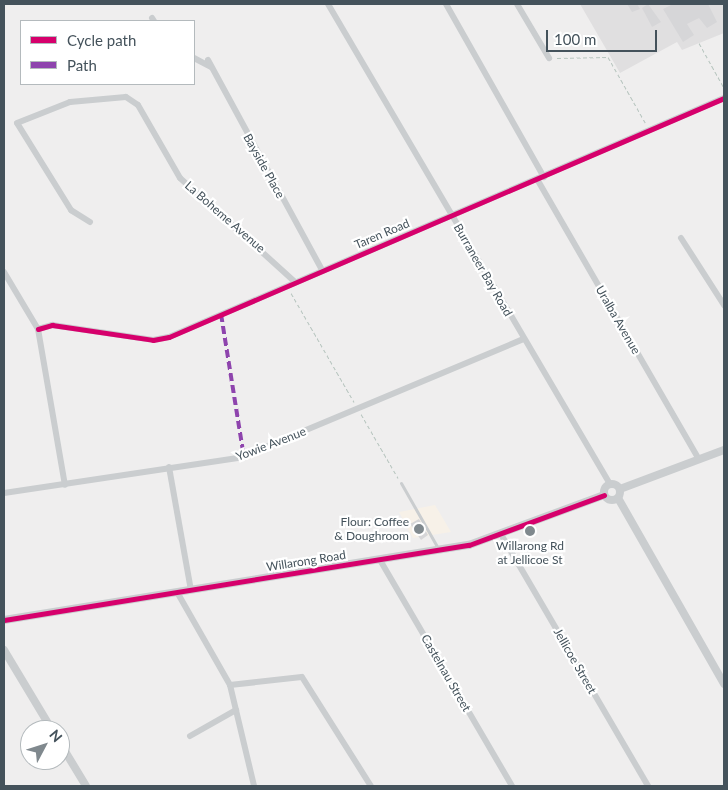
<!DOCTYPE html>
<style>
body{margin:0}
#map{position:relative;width:728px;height:790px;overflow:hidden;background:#efeeee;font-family:Lato,sans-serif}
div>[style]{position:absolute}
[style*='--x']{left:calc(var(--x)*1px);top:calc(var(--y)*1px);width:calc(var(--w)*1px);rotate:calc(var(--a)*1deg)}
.commercial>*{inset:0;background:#f7f1e8}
.education>*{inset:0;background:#e0dfe0}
.building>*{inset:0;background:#d6d6d8}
.path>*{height:1px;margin-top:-0.5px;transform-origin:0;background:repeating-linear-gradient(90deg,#b6c4be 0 4px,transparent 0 6.5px)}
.service>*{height:3px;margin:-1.5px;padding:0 1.5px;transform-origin:1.5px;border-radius:1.5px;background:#cacdcf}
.minor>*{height:6px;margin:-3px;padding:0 3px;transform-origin:3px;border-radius:3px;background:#cacdcf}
.tertiary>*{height:8px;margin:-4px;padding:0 4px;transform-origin:4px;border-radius:4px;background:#cacdcf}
.tertiary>.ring{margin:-4px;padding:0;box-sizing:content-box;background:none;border:8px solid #cacdcf;border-radius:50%}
.quiet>*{height:4px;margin-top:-2px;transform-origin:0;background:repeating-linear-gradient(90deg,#8e44ad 0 8px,transparent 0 12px)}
.cycleway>*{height:5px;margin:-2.5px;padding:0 2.5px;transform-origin:2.5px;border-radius:2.5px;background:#d6006c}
.dots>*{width:14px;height:14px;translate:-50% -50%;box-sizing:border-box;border:2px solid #fff;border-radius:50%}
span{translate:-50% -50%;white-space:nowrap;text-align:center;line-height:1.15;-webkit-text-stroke:4.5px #fff;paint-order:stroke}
.street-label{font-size:12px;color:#44525b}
.poi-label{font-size:12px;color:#44525b}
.right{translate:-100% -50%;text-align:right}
.frame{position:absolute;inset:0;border:5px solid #44525b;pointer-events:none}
.legend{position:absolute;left:20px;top:20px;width:175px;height:65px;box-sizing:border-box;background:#fff;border:1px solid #b4babd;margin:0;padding:6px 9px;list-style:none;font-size:15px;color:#44525b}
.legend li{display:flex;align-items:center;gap:10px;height:25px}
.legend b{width:25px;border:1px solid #b4babd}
.north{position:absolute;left:20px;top:720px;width:50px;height:50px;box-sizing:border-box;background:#fff;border:1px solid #b4babd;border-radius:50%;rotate:50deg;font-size:14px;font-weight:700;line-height:20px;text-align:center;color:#44525b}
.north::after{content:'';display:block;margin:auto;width:18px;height:22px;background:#80898e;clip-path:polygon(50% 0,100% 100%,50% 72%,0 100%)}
.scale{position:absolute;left:546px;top:30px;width:111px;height:22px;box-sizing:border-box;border:2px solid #44525b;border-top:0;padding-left:6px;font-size:15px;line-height:18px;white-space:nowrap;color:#44525b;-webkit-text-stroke:4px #fff;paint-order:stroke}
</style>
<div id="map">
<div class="commercial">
<div style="clip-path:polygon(435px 505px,451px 532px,413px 538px,399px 512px)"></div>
</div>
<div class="education">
<div style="clip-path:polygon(580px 4px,724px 4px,724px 33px,682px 50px,677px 42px,620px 73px)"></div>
</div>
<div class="building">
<div style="clip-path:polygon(627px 4px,637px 4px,640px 9px,632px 12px)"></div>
<div style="clip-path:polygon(648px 4px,661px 22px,652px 27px,642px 8px)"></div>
<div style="clip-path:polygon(673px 4px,708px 4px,717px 22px,707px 28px,699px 18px,687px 24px,694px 35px,683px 42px,663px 9px)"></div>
<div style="clip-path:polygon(419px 519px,428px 535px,421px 540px,410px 524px)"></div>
</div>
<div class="path">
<div style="--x:699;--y:43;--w:51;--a:60.9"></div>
<div style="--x:557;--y:58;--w:51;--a:-1.1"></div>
<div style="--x:608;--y:57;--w:77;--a:60.4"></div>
<div style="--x:291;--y:293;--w:126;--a:60"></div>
<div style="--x:361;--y:414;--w:74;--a:60"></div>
</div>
<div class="service">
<div style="--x:401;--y:483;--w:77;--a:60.4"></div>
</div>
<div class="minor">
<div style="--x:328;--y:4;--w:557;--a:59.57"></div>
<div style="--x:446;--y:4;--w:199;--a:60.5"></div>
<div style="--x:517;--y:4;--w:63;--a:59.3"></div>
<div style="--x:152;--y:18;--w:4;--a:56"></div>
<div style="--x:194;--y:58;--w:19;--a:28"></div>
<div style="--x:208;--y:60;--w:239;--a:61.5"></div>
<div style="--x:537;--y:179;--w:324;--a:60"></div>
<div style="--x:90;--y:222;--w:22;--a:-148"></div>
<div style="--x:71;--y:210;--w:102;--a:-121.8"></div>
<div style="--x:17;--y:123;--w:57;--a:-21.6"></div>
<div style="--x:70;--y:102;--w:56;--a:-5.1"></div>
<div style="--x:126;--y:97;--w:14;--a:34"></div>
<div style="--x:138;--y:105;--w:84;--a:60.1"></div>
<div style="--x:180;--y:178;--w:155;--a:42.1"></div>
<div style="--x:681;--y:238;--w:80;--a:57.3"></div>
<div style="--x:4;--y:272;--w:66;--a:59.2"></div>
<div style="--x:38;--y:329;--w:158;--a:80.2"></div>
<div style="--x:38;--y:329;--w:15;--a:-16"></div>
<div style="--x:52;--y:325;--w:102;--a:8.4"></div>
<div style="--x:153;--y:340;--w:16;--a:-11"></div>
<div style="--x:169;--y:337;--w:604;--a:-23.3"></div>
<div style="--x:169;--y:467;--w:125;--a:79.9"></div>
<div style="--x:4;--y:493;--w:238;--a:-8.5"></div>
<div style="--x:239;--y:458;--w:308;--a:-22.7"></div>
<div style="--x:502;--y:536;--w:290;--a:59.7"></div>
<div style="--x:380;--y:560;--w:262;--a:59.7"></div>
<div style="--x:177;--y:592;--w:107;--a:60.3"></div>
<div style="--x:230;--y:685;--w:104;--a:76.6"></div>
<div style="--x:230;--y:685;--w:72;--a:-6.3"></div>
<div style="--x:302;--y:677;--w:129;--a:57.7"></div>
<div style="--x:190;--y:736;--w:53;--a:-29.5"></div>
</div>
<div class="tertiary">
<div class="ring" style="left:604px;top:484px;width:8px;height:8px"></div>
<div style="--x:620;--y:489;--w:111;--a:-20.6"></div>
<div style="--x:618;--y:498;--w:214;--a:60.3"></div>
<div style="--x:4;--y:620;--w:471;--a:-9.2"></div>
<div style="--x:469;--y:545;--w:144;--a:-20.3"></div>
<div style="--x:4;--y:650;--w:93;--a:59"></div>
<div style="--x:60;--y:743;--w:50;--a:58.8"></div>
</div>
<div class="quiet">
<div style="--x:221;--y:314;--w:145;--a:80.9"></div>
</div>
<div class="cycleway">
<div style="--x:38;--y:329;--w:15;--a:-16"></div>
<div style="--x:52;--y:325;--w:102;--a:8.4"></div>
<div style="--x:153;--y:340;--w:16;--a:-11"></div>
<div style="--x:169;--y:337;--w:604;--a:-23.3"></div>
<div style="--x:4;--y:620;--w:471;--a:-9.2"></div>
<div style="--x:469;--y:545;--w:144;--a:-20.3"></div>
</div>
<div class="dots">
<div style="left:419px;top:529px;background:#80898e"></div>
<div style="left:530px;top:531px;background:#80898e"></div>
</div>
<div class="street-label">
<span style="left:264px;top:166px;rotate:61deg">Bayside Place</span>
<span style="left:225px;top:217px;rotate:41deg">La Boheme Avenue</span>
<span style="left:382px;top:234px;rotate:-23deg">Taren Road</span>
<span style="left:483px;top:270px;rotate:60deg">Burraneer Bay Road</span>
<span style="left:618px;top:320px;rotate:60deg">Uralba Avenue</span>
<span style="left:271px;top:444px;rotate:-21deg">Yowie Avenue</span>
<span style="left:306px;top:561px;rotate:-9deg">Willarong Road</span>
<span style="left:575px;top:661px;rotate:60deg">Jellicoe Street</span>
<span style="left:446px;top:673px;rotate:60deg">Castelnau Street</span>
</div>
<div class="poi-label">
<span class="right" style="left:409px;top:529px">Flour: Coffee<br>&amp; Doughroom</span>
<span style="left:530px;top:553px">Willarong Rd<br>at Jellicoe St</span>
</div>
<div class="frame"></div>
<ul class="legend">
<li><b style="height:6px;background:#d6006c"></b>Cycle path</li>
<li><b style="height:6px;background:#8e44ad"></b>Path</li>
</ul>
<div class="north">N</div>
<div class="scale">100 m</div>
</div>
